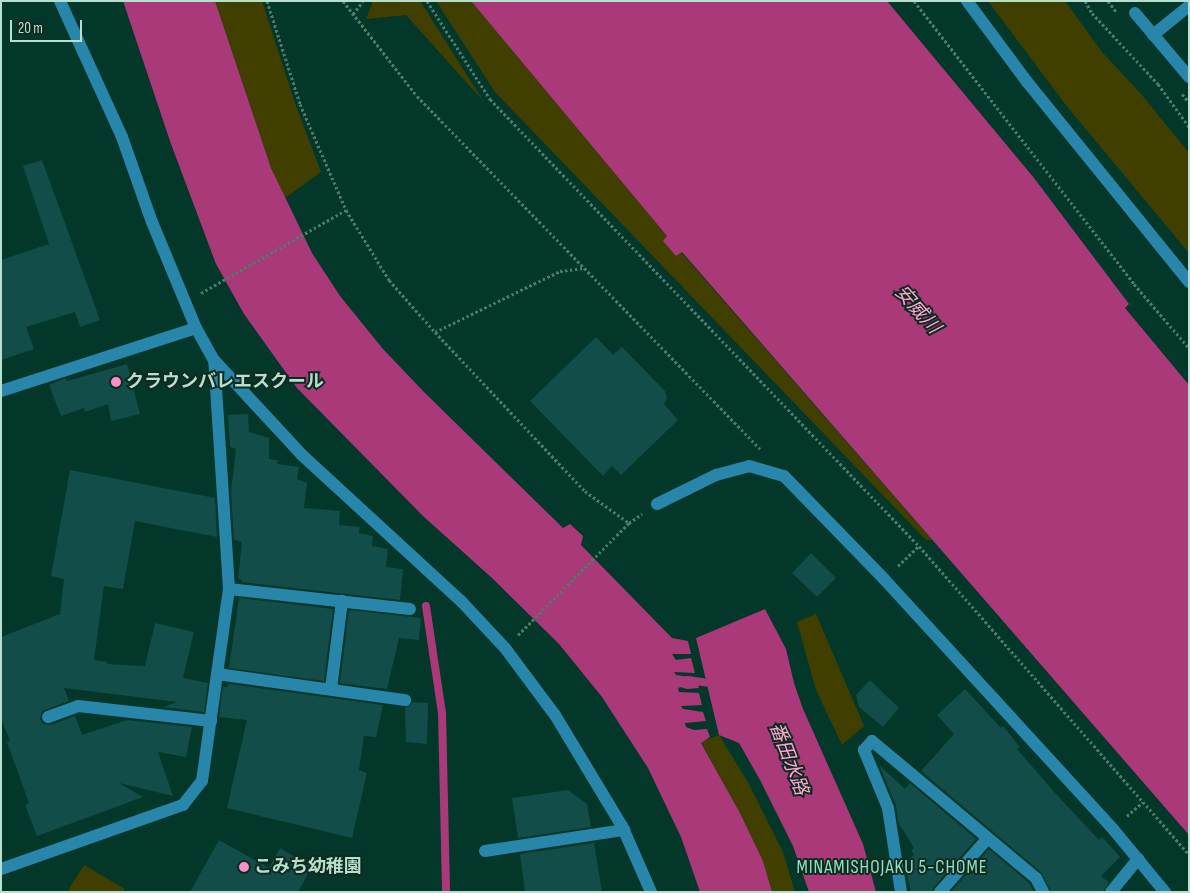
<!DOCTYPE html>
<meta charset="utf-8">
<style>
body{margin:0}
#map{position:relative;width:1190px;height:893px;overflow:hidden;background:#033729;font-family:"Sofia Sans Condensed","Noto Sans JP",sans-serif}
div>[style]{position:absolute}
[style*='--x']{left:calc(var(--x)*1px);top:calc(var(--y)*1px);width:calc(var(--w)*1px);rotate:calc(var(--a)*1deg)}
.green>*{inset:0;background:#413f00}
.water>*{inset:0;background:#aa397a}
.stream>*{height:8px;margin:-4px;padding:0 4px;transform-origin:4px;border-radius:4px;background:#aa397a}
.building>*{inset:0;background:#124d49}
.path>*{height:3px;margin-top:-1.5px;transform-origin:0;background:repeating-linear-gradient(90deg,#4d7c6d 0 2.5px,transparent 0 5px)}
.minor>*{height:12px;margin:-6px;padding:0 6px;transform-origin:6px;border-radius:6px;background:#2886aa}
.dots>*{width:14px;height:14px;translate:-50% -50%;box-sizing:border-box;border:2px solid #0e2a21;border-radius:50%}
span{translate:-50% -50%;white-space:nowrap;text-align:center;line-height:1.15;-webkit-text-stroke:4px #0e2a21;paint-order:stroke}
.poi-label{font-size:18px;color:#b6dfce;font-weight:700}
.left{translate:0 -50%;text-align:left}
.water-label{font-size:19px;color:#fea7d3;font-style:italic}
.neighbourhood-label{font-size:19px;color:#8ce4c3;letter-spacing:1px}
.frame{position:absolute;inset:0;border:2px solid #b6dfce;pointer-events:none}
.scale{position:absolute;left:10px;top:20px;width:72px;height:22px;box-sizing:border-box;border:2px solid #b6dfce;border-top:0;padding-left:6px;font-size:15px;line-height:18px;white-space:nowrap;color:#b6dfce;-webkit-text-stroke:4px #0e2a21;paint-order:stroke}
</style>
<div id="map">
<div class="green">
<div style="clip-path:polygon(215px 1px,262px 1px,296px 106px,321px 172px,285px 198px,271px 168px)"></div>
<div style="clip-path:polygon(373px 1px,420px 1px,484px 102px,406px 15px,366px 19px)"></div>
<div style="clip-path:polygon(436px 1px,471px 1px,668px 237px,663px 241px,676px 255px,681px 252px,932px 540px,926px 540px,495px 92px)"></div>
<div style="clip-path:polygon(988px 1px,1065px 1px,1102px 52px,1142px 95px,1189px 153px,1189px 253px,1065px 104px)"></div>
<div style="clip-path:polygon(816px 614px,864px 726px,842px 745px,816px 690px,797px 622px)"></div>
<div style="clip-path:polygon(719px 735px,749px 784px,783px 852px,795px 892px,772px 892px,763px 861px,740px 813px,701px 742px)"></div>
<div style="clip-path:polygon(84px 865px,125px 889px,123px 892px,67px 892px)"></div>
</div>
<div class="water">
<div style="clip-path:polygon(123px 1px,215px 1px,271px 168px,312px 253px,340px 296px,383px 349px,424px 392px,563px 528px,570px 524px,583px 536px,581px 545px,672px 638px,688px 641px,691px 654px,672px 654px,676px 660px,691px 658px,695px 673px,674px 672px,676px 675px,696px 678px,699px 688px,687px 689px,680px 687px,678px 689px,679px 692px,699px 693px,702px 705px,681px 706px,683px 709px,703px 712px,706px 721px,685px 723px,686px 727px,694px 730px,707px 729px,710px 737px,701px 743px,740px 813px,763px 861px,772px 892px,700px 892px,681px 837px,648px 768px,602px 697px,559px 644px,492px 578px,423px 516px,297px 388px,244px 314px,216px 264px,171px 144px)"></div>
<div style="clip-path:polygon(471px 1px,887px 1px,1034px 178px,1129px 304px,1125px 308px,1189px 385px,1189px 835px,682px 252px,676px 256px,663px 241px,667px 236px)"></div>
<div style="clip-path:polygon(765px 609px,786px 649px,794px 683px,803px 709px,863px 844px,876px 892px,809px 892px,793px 846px,760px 780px,739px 743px,719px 735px,696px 638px)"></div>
</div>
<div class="stream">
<div style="--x:426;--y:606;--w:108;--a:81.5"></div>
<div style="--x:442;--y:713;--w:179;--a:88.7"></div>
<div style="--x:688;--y:680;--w:28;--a:8"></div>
</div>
<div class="building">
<div style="clip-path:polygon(42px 160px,100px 320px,80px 327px,75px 312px,26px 327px,34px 349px,1px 360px,1px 260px,49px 244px,23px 166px)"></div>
<div style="clip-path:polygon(596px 337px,613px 355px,622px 347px,665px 391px,667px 398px,664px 404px,678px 420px,621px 475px,612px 466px,603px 476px,530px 401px)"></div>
<div style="clip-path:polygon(127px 364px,140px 414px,111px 421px,108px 404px,85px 412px,84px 408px,61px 416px,49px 385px,66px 378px,67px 381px)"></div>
<div style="clip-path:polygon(248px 414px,249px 432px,269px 438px,269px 459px,278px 460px,277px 464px,299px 467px,297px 479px,307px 483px,304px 508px,340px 511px,339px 525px,360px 527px,359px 533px,373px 536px,372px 546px,388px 549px,386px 567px,403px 569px,400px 600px,241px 582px,242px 580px,238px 579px,242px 542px,234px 540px,231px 492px,236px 449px,230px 447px,228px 415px)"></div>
<div style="clip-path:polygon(70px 470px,215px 498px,217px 537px,135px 521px,123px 589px,104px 586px,94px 660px,108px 662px,107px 664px,145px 666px,155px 623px,194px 632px,183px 678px,208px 683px,204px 712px,163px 707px,177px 702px,64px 688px,69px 701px,42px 711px,40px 719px,43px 724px,51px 725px,75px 716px,82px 735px,127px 720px,192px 727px,186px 757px,158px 752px,173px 796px,119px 783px,143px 797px,37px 836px,25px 805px,29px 803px,7px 742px,10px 741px,1px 718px,1px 637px,60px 614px,64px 579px,51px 576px)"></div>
<div style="clip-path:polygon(811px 553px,836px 578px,817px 597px,792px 573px)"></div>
<div style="clip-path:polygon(239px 598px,333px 609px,324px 681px,229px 668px)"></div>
<div style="clip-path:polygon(349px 610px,421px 618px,419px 640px,399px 638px,387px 689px,340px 683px)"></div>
<div style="clip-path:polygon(870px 680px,899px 708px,883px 727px,859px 707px,856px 695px)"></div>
<div style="clip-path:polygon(228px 684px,383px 705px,376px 737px,364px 736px,359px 770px,367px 773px,352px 838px,227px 808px,247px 720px,219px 717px,223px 687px,227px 687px)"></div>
<div style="clip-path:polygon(965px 689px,1001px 728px,1003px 726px,1020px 747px,1017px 749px,1056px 794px,1099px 840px,1102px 837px,1120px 857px,1101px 876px,1109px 882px,1103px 892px,1051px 892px,1041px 872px,921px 771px,954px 734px,937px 715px)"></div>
<div style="clip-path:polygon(413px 702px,428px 703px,427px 744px,406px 742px,405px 708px)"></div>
<div style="clip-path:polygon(879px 765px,905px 789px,910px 783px,976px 839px,934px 887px,932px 892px,911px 892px,905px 866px,914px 854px,911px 851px,914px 848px,898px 822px,896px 805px)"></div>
<div style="clip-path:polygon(568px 790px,587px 804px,591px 827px,518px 838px,512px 798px)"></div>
<div style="clip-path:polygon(219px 840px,269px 868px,280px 848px,312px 867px,298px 892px,190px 892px)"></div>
<div style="clip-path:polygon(594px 843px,602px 892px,525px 892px,520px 854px)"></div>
<div style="clip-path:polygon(989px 849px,1029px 883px,1034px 892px,951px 892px)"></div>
</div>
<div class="path">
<div style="--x:267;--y:1;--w:108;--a:72.2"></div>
<div style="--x:300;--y:104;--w:116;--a:66.5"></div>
<div style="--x:346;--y:210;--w:82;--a:58.4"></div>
<div style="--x:389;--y:280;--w:69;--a:48.5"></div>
<div style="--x:435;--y:332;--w:219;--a:46.7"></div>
<div style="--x:585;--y:491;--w:54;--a:36"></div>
<div style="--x:343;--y:1;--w:120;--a:52.1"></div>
<div style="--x:417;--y:96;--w:492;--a:45.8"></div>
<div style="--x:427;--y:1;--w:117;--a:57.3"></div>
<div style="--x:490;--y:99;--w:620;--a:46.18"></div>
<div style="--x:919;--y:546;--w:410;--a:48.8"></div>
<div style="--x:914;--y:1;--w:358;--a:52.1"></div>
<div style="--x:1134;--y:284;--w:84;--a:49.3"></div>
<div style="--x:1085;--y:1;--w:14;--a:60"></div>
<div style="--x:1092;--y:13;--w:97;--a:47.1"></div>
<div style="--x:1158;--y:84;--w:53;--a:54.2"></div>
<div style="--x:1108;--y:1;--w:15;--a:53"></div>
<div style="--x:353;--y:14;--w:16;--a:-52"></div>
<div style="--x:1182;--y:94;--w:11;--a:49"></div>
<div style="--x:201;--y:293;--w:167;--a:-29.8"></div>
<div style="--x:435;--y:332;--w:139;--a:-26"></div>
<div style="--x:560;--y:271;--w:24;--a:-7"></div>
<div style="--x:898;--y:566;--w:29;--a:-44"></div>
<div style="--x:518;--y:635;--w:158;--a:-45.3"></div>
<div style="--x:629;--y:523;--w:16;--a:-35"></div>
<div style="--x:1127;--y:816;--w:21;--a:-41"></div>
</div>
<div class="minor">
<div style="--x:60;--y:1;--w:149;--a:65.5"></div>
<div style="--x:122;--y:137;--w:90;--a:70.6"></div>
<div style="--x:152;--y:222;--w:115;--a:67.5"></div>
<div style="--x:196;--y:328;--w:37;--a:61"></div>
<div style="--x:214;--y:360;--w:129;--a:47.2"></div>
<div style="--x:302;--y:455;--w:216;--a:42.6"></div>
<div style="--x:461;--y:601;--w:64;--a:46.9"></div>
<div style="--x:505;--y:648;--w:84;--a:53.3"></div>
<div style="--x:555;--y:715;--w:130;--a:58.9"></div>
<div style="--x:622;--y:826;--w:72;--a:66.3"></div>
<div style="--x:967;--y:1;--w:102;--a:53.4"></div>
<div style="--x:1028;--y:83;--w:256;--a:51"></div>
<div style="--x:1135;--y:13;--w:84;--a:49.8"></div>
<div style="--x:1153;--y:35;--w:46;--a:-38.9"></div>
<div style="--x:1;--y:391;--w:205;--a:-17.9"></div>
<div style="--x:657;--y:504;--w:66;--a:-26.2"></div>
<div style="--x:716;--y:475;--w:34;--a:-15"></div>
<div style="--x:749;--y:466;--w:36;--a:16"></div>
<div style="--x:784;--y:476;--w:144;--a:45.8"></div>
<div style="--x:884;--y:579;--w:339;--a:47.5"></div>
<div style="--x:1113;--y:829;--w:82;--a:50.5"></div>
<div style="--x:229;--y:589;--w:182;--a:6.3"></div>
<div style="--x:217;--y:674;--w:190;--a:7.9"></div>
<div style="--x:331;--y:689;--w:89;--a:-82.9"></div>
<div style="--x:48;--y:717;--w:32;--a:-20"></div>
<div style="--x:78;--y:706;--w:134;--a:6.4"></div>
<div style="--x:485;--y:851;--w:141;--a:-8.6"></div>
<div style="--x:1;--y:869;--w:193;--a:-19.4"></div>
<div style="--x:183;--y:805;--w:31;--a:-52"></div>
<div style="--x:202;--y:781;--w:194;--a:-82"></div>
<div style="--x:229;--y:589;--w:229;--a:-93.7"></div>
<div style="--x:901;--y:892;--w:85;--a:-98.8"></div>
<div style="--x:888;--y:808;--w:63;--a:-112.5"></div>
<div style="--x:864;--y:750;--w:12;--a:-48"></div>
<div style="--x:872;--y:741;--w:214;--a:39.9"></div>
<div style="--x:1036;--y:878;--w:16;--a:63"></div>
<div style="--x:940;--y:892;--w:72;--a:-48.4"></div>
<div style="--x:1111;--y:892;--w:43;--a:-50.7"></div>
</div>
<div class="dots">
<div style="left:116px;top:382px;background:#fa8fc7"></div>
<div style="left:244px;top:867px;background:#fa8fc7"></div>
</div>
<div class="poi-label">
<span class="left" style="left:126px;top:382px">クラウンバレエスクール</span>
<span class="left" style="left:254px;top:867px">こみち幼稚園</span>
</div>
<div class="water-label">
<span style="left:917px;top:310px;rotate:48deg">安威川</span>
<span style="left:788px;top:759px;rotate:69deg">番田水路</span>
</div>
<div class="neighbourhood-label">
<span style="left:892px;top:868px">MINAMISHOJAKU 5-CHOME</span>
</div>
<div class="frame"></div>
<div class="scale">20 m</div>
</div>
